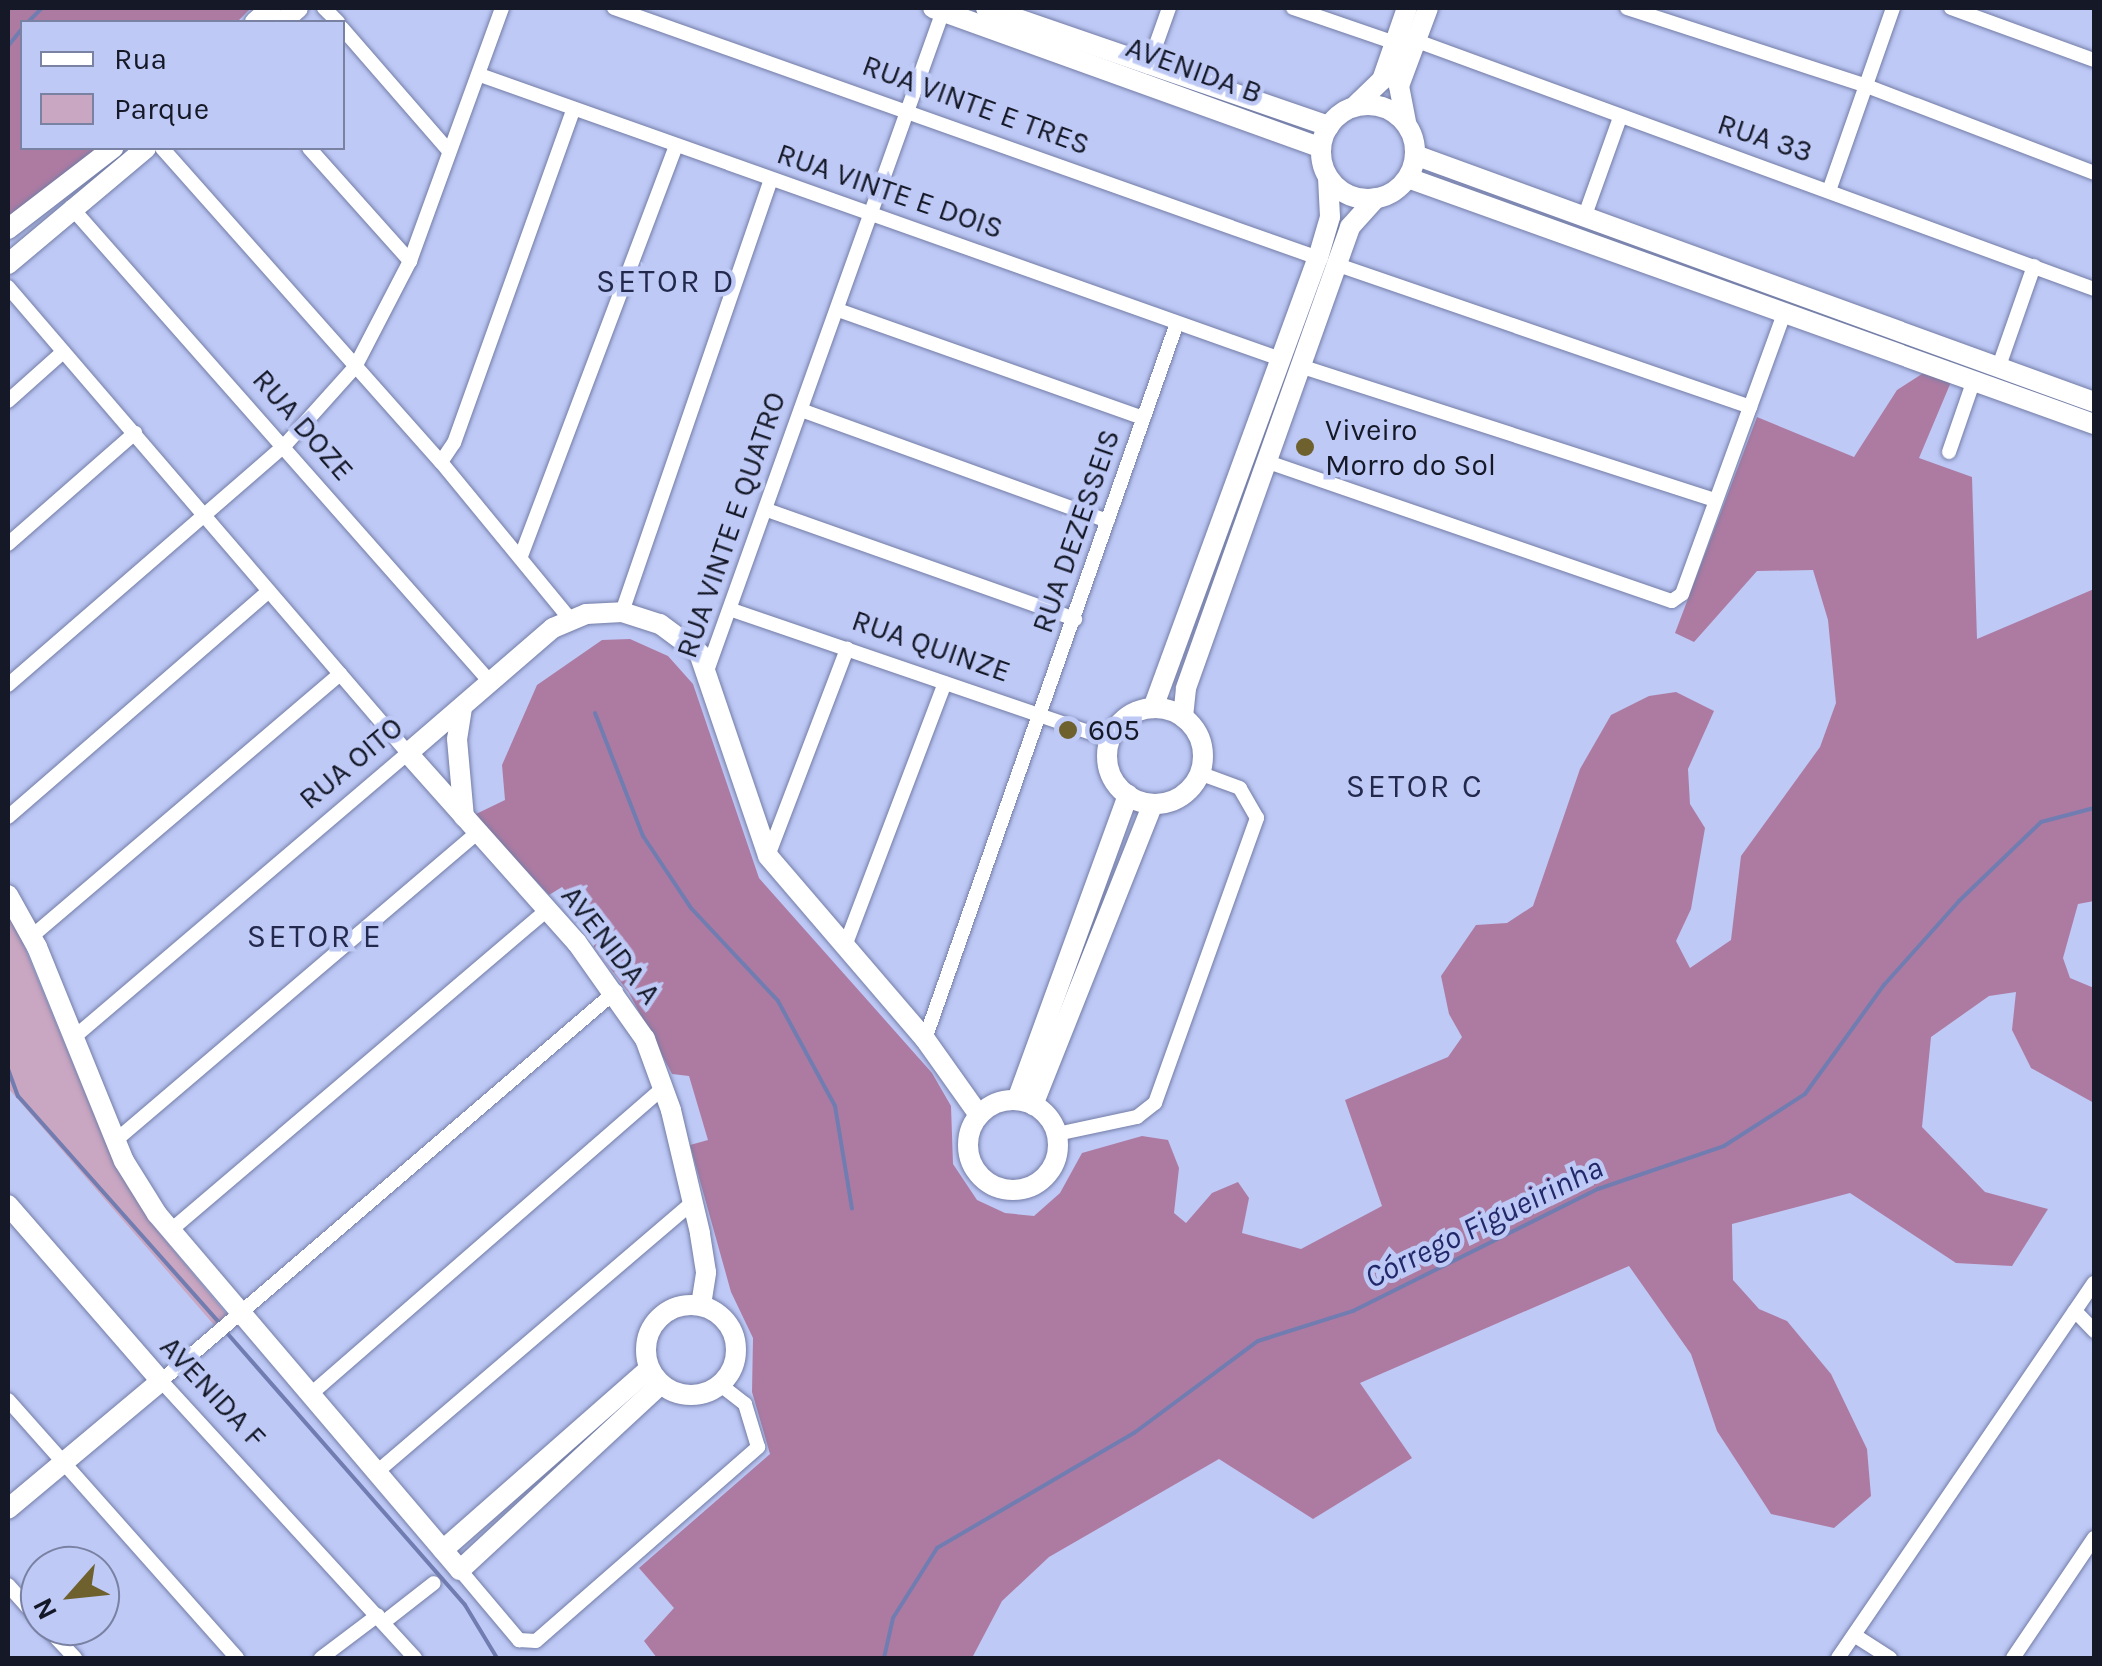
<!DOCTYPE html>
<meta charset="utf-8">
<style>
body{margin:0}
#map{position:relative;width:2102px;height:1666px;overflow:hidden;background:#bec9f6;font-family:Karla,sans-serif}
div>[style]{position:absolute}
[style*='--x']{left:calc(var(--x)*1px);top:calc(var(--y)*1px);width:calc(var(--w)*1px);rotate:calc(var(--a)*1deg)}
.green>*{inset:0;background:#c9a6c1}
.forest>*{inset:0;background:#ad7ba2}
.stream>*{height:4px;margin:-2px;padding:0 2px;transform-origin:2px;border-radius:2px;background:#717db1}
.roads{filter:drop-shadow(0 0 2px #737da6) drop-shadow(0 0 2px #737da6)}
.street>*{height:14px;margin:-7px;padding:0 7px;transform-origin:7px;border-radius:7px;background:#fff}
.secondary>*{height:20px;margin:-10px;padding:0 10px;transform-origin:10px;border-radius:10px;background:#fff}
.secondary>.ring{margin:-10px;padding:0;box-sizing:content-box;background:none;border:20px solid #fff;border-radius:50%}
.dots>*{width:28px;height:28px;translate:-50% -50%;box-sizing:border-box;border:5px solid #bec9f6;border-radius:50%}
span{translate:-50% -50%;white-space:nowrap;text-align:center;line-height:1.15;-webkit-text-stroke:9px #bec9f6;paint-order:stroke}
.street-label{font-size:30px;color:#141827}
.poi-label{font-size:30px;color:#141827}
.left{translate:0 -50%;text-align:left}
.neighbourhood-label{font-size:32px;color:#23294c;letter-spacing:2.5px}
.water-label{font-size:32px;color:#222869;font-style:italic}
.frame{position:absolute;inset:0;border:10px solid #141827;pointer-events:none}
.legend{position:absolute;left:20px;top:20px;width:325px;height:130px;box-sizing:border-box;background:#bec9f6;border:2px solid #7a82a3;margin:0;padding:12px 18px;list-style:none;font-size:30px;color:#141827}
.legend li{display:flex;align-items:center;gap:20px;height:50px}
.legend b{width:50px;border:2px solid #7a82a3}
.north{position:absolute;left:20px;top:1546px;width:100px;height:100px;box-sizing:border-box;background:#bec9f6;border:2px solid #7a82a3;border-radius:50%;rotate:243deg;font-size:28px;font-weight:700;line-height:40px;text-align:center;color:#141827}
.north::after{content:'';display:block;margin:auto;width:35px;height:45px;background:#6f612e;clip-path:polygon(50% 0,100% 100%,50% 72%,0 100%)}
</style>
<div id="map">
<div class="green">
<div style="clip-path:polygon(8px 907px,108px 1149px,151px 1223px,228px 1316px,215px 1326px,8px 1088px)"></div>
</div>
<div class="forest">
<div style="clip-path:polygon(8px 8px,251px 8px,237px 22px,22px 22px,22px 148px,99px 148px,8px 218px)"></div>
<div style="clip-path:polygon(1925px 372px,1951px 382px,1919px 458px,1972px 477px,1977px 639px,2094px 589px,2094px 901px,2078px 904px,2063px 958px,2070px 978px,2094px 988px,2094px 1103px,2031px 1068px,2012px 1030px,2016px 992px,1989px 996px,1931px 1037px,1922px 1127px,1985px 1192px,2048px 1209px,2012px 1266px,1956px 1263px,1850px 1193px,1732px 1224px,1733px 1280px,1759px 1309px,1787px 1321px,1831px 1374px,1867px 1449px,1871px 1496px,1834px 1528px,1771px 1514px,1717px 1431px,1691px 1354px,1629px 1266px,1360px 1383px,1412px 1458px,1313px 1519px,1219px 1459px,1049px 1557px,1002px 1601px,972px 1658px,657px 1658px,644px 1641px,674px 1608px,639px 1568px,770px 1454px,752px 1392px,753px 1338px,731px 1292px,690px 1145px,708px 1140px,689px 1076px,672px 1074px,629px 993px,594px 947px,592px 922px,562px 887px,549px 895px,474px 815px,505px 800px,502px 765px,537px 685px,602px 640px,630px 639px,668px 656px,693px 684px,759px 878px,932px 1073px,951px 1106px,953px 1164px,977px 1200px,1005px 1213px,1034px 1216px,1060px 1193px,1082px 1153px,1142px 1136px,1168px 1140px,1179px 1168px,1174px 1213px,1186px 1223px,1212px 1193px,1238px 1182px,1249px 1198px,1242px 1233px,1301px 1249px,1382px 1206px,1345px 1100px,1448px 1057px,1462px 1037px,1449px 1014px,1441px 976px,1476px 925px,1507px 923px,1533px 906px,1580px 769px,1611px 715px,1649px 696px,1676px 692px,1714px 711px,1688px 769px,1690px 804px,1705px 828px,1691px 909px,1676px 941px,1690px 968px,1731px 940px,1741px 856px,1820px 747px,1836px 703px,1828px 620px,1813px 570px,1757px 571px,1694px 642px,1675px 633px,1757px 417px,1854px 457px,1897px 390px)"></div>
</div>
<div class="stream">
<div style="--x:28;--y:22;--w:20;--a:-45"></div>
<div style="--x:8;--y:46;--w:22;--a:-51"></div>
<div style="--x:595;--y:713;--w:132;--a:68.7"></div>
<div style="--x:643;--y:836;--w:87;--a:56.3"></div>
<div style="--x:691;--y:908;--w:127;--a:46.9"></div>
<div style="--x:778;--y:1001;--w:119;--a:61.5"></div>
<div style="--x:835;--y:1106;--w:104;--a:80.6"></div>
<div style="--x:8;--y:1069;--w:29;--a:70"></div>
<div style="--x:18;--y:1096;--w:306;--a:48.4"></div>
<div style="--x:227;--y:1333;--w:361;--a:48.8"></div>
<div style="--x:465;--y:1605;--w:62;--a:58.9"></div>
<div style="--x:884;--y:1658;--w:41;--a:-77.3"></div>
<div style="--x:893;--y:1618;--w:83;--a:-57.8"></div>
<div style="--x:937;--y:1548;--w:228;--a:-30.3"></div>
<div style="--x:1134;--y:1433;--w:154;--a:-36.6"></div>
<div style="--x:1258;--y:1341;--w:100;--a:-17.5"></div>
<div style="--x:1353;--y:1311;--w:274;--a:-26.5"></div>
<div style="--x:1598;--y:1189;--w:133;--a:-18.8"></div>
<div style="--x:1724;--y:1146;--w:96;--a:-32.7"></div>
<div style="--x:1805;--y:1094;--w:135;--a:-54.1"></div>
<div style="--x:1884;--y:985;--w:113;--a:-48.2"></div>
<div style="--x:1959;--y:901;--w:114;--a:-43.9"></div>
<div style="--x:2041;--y:822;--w:55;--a:-14.8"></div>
</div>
<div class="roads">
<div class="street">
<div style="--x:324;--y:8;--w:20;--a:45"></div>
<div style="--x:614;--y:8;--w:747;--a:19.55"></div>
<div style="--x:1293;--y:8;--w:108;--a:18.9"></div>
<div style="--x:1627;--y:8;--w:249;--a:18"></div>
<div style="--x:1864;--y:85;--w:246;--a:20.9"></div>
<div style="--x:1951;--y:8;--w:152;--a:20"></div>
<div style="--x:342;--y:28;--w:163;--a:49"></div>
<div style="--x:1417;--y:41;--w:721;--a:20.12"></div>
<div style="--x:1148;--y:67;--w:63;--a:-70.4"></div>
<div style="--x:480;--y:75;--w:852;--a:19.54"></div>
<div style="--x:162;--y:148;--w:420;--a:48.4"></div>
<div style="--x:441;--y:462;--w:203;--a:50.6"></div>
<div style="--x:309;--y:148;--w:152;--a:48.2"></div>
<div style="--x:1830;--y:188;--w:191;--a:-70.7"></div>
<div style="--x:71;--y:207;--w:635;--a:48.58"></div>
<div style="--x:1584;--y:218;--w:104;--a:-70.3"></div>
<div style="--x:1338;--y:265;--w:436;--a:19"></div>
<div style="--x:8;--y:287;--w:614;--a:49.36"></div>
<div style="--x:408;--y:753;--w:440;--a:139.6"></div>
<div style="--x:838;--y:310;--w:324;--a:19.5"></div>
<div style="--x:1999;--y:366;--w:106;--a:-70.7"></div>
<div style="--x:1303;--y:367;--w:433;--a:17.9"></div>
<div style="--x:8;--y:401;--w:74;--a:-41.7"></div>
<div style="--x:801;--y:410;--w:326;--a:19.9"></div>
<div style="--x:1949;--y:452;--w:76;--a:-70.9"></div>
<div style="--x:441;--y:462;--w:23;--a:-56"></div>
<div style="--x:454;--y:443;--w:353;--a:-70.3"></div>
<div style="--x:1268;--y:462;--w:427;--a:19"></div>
<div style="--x:1672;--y:601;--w:12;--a:-35"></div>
<div style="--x:1682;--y:594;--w:301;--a:-70"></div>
<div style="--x:767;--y:510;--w:327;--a:19.5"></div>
<div style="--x:8;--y:544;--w:169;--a:-41.2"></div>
<div style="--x:521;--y:556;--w:438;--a:-69.3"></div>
<div style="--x:732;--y:610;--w:398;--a:18.9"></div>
<div style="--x:622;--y:612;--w:457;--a:-71"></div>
<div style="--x:707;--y:671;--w:701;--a:-70.32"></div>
<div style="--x:8;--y:685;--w:367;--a:-40.9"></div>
<div style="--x:285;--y:445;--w:105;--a:-48.1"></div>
<div style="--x:355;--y:367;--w:119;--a:-62.6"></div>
<div style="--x:410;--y:261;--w:269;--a:-70"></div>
<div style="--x:8;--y:817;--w:345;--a:-40.9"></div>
<div style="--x:768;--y:856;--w:222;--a:-69.1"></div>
<div style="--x:31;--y:937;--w:406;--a:-40.4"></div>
<div style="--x:845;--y:946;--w:281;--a:-69.2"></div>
<div style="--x:925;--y:1039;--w:759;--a:-70.61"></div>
<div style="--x:1057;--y:1134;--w:82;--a:-12"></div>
<div style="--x:1137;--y:1117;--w:23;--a:-38"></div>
<div style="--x:1155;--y:1103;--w:303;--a:-70.3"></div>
<div style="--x:1257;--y:818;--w:34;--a:-120"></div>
<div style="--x:1240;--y:788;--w:44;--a:-159.9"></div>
<div style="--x:115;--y:1141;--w:475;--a:-40.4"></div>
<div style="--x:171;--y:1230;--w:494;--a:-40.4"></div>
<div style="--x:2075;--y:1311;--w:28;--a:46"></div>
<div style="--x:312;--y:1393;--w:466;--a:-41"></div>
<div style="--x:8;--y:1400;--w:345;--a:48.4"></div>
<div style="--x:378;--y:1471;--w:416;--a:-40.5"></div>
<div style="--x:460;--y:1570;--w:92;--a:49.9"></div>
<div style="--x:519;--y:1640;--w:17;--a:3"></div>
<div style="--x:536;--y:1641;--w:295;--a:-41.1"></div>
<div style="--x:758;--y:1447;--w:45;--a:-106.8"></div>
<div style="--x:745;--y:1404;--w:31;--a:-142"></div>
<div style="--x:8;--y:1585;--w:48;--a:48.4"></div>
<div style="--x:384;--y:1622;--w:63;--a:-38"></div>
<div style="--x:45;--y:1626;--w:44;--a:46.8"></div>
<div style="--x:1854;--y:1635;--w:43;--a:32.6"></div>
<div style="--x:321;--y:1658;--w:71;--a:-37"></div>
<div style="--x:415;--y:1658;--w:376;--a:-132.5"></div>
<div style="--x:161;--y:1381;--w:599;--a:-40.6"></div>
<div style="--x:1838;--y:1658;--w:454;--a:-55.7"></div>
<div style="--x:2013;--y:1658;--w:145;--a:-56"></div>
</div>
<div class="secondary">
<div style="--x:933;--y:8;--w:412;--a:19.8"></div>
<div style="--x:986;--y:8;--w:363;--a:19"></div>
<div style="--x:255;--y:22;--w:21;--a:-41"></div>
<div style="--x:282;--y:22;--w:21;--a:-41"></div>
<div class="ring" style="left:1321px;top:105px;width:74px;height:74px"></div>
<div style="--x:1356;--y:105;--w:36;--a:-44"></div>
<div style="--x:1382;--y:80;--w:76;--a:-70.9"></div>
<div style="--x:1406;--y:122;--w:37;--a:-101"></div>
<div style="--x:1399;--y:86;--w:83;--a:-69.6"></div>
<div style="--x:1415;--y:155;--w:723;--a:19.99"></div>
<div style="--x:1408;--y:178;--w:729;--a:19.73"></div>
<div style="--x:8;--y:229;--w:133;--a:-37.6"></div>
<div style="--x:8;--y:264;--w:180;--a:-40"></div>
<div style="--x:462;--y:708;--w:31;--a:99"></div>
<div style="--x:457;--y:739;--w:78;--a:84.9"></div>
<div style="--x:1153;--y:708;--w:479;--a:-69.9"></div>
<div style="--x:1318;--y:258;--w:43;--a:-73.7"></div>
<div style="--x:1330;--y:217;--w:40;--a:-92.9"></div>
<div class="ring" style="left:1107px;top:708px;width:76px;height:76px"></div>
<div style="--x:1183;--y:717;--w:29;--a:-84"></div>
<div style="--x:1186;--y:688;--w:489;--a:-70.4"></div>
<div style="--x:1350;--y:227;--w:39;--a:-48"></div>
<div style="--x:8;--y:895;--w:60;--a:60.9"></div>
<div style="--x:37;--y:947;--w:231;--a:67.9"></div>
<div style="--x:124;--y:1161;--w:62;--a:58.1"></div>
<div style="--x:157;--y:1214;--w:467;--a:49.6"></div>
<div style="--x:460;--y:1570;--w:274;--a:-42.8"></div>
<div class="ring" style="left:968px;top:1100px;width:70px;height:70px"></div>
<div style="--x:1017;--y:1100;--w:325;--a:-70"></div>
<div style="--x:1033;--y:1105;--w:324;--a:-68.3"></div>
<div style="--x:8;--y:1205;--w:233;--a:49"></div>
<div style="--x:161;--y:1381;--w:199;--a:140.1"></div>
<div class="ring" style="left:646px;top:1305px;width:70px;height:70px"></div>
<div style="--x:701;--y:1305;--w:33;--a:-81"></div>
<div style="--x:706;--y:1272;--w:39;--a:-99"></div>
<div style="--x:700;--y:1233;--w:126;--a:-103.3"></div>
<div style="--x:671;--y:1110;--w:76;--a:-110.1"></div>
<div style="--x:645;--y:1039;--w:118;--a:-125.3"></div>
<div style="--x:577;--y:943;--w:254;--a:-131.7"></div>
<div style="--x:408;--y:753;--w:191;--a:-40.8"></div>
<div style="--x:553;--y:628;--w:36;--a:-23"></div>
<div style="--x:586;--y:614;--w:36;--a:-3"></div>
<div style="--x:622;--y:612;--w:40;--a:18"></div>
<div style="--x:660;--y:624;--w:49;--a:36.6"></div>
<div style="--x:699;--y:653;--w:214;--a:71.2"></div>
<div style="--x:768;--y:856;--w:241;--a:49.4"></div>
<div style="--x:925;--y:1039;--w:93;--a:54.6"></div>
<div style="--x:443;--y:1550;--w:274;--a:-41.3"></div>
</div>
</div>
<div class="dots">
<div style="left:1305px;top:447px;background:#6f612e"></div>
<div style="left:1068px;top:730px;background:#6f612e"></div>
</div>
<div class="street-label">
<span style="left:1194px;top:70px;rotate:20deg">AVENIDA B</span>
<span style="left:976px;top:105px;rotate:20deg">RUA VINTE E TRES</span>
<span style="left:1765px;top:138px;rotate:18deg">RUA 33</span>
<span style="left:890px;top:191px;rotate:19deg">RUA VINTE E DOIS</span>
<span style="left:303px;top:425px;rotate:49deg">RUA DOZE</span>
<span style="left:731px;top:525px;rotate:-71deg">RUA VINTE E QUATRO</span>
<span style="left:1076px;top:531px;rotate:-71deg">RUA DEZESSEIS</span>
<span style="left:931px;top:646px;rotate:19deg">RUA QUINZE</span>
<span style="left:351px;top:763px;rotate:-40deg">RUA OITO</span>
<span style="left:611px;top:945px;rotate:52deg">AVENIDA A</span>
<span style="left:213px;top:1392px;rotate:47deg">AVENIDA F</span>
</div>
<div class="poi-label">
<span class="left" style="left:1325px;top:447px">Viveiro<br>Morro do Sol</span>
<span class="left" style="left:1088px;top:730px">605</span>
</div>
<div class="neighbourhood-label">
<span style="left:666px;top:282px">SETOR D</span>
<span style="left:1415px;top:787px">SETOR C</span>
<span style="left:315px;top:937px">SETOR E</span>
</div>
<div class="water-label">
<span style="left:1484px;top:1223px;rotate:-26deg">Córrego Figueirinha</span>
</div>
<div class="frame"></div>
<ul class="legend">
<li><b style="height:12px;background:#fff"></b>Rua</li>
<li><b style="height:28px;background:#c9a6c1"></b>Parque</li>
</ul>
<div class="north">N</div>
</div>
